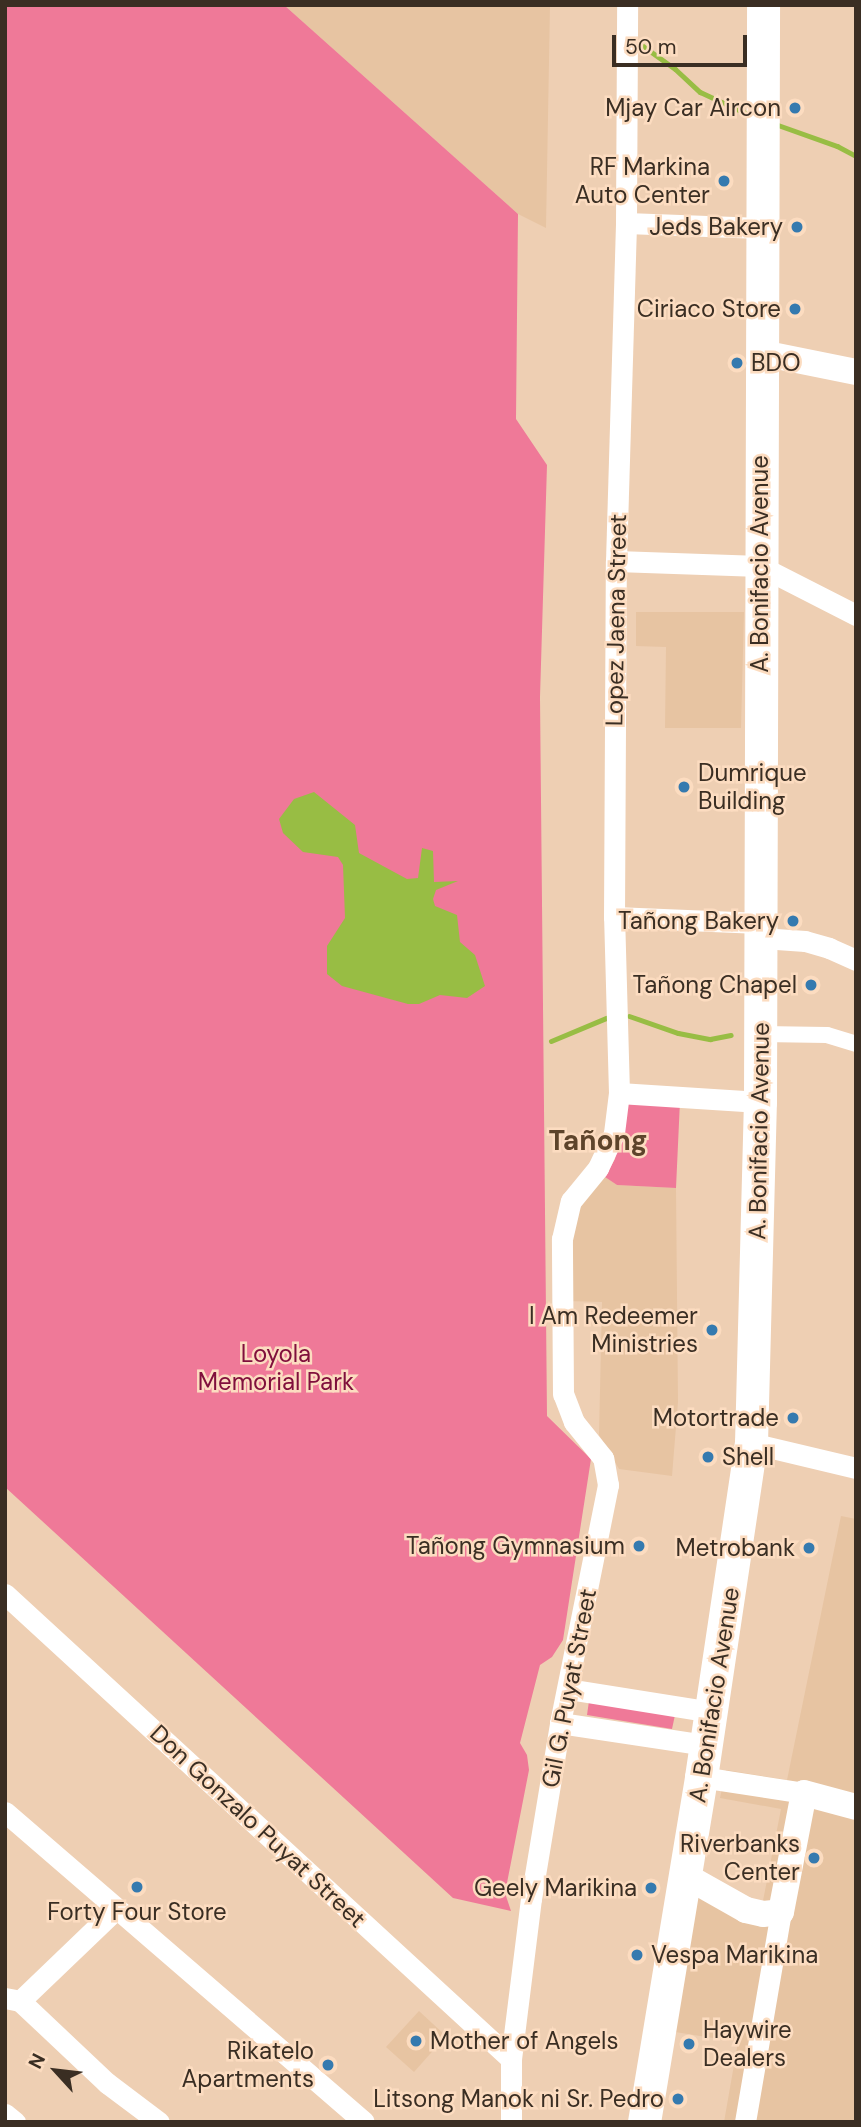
<!DOCTYPE html>
<meta charset="utf-8">
<style>
body{margin:0}
#map{position:relative;width:861px;height:2127px;overflow:hidden;background:#eecfb3;font-family:"DM Sans",sans-serif}
div>[style]{position:absolute}
[style*='--x']{left:calc(var(--x)*1px);top:calc(var(--y)*1px);width:calc(var(--w)*1px);rotate:calc(var(--a)*1deg)}
.built>*{inset:0;background:#e7c4a2}
.green>*{inset:0;background:#ef7998}
.water>*{inset:0;background:#98bd44}
.stream>*{height:5px;margin:-2.5px;padding:0 2.5px;transform-origin:2.5px;border-radius:2.5px;background:#98bd44}
.pedestrian>*{height:16px;margin:-8px;padding:0 8px;transform-origin:8px;border-radius:8px;background:#fff}
.minor>*{height:21px;margin:-10.5px;padding:0 10.5px;transform-origin:10.5px;border-radius:10.5px;background:#fff}
.tertiary>*{height:26px;margin:-13px;padding:0 13px;transform-origin:13px;border-radius:13px;background:#fff}
.primary>*{height:33px;margin:-16.5px;padding:0 16.5px;transform-origin:16.5px;border-radius:16.5px;background:#fff}
.dots>*{width:19px;height:19px;translate:-50% -50%;box-sizing:border-box;border:4px solid #fcdcc0;border-radius:50%}
span{translate:-50% -50%;white-space:nowrap;text-align:center;line-height:1.15;-webkit-text-stroke:5px #fcdcc0;paint-order:stroke}
.poi-label{font-size:24px;color:#3a2e23}
.right{translate:-100% -50%;text-align:right}
.left{translate:0 -50%;text-align:left}
.street-label{font-size:24px;color:#3a2e23}
.park-label{font-size:24px;color:#800f3c}
.quarter-label{font-size:28px;color:#5d442b;font-weight:700}
.frame{position:absolute;inset:0;border:7px solid #3a2e23;pointer-events:none}
.north{position:absolute;left:21px;top:2036px;width:70px;height:70px;-webkit-text-stroke:5px #fcdcc0;paint-order:stroke;rotate:297deg;font-size:19px;font-weight:700;line-height:28px;text-align:center;color:#3a2e23}
.north::after{content:'';display:block;margin:auto;width:24px;height:32px;background:#3a2e23;clip-path:polygon(50% 0,100% 100%,50% 72%,0 100%)}
.scale{position:absolute;left:612px;top:35px;width:135px;height:32px;box-sizing:border-box;border:4px solid #3a2e23;border-top:0;padding-left:9px;font-size:21px;line-height:24px;white-space:nowrap;color:#3a2e23;-webkit-text-stroke:5px #fcdcc0;paint-order:stroke}
</style>
<div id="map">
<div class="built">
<div style="clip-path:polygon(284px 5px,550px 5px,546px 228px,518px 214px)"></div>
<div style="clip-path:polygon(636px 612px,744px 612px,741px 728px,665px 728px,666px 647px,636px 646px)"></div>
<div style="clip-path:polygon(605px 1177px,617px 1185px,676px 1188px,678px 1402px,672px 1476px,619px 1469px,599px 1435px,602px 1302px,567px 1301px,571px 1213px)"></div>
<div style="clip-path:polygon(841px 1516px,856px 1519px,856px 2122px,724px 2122px,738px 2042px,675px 2032px,698px 1883px,758px 1926px,781px 1809px,720px 1798px,726px 1770px,787px 1780px)"></div>
<div style="clip-path:polygon(419px 2011px,446px 2036px,414px 2072px,386px 2047px)"></div>
</div>
<div class="green">
<div style="clip-path:polygon(5px 5px,284px 5px,518px 214px,516px 419px,547px 465px,540px 697px,547px 1416px,591px 1459px,563px 1640px,552px 1657px,540px 1665px,520px 1743px,527px 1755px,529px 1770px,505px 1893px,511px 1911px,453px 1898px,5px 1487px)"></div>
<div style="clip-path:polygon(625px 1098px,680px 1101px,676px 1188px,617px 1185px,605px 1177px,615px 1159px)"></div>
<div style="clip-path:polygon(589px 1701px,675px 1715px,672px 1729px,587px 1715px)"></div>
</div>
<div class="water">
<div style="clip-path:polygon(314px 792px,355px 825px,359px 853px,407px 879px,418px 878px,422px 848px,433px 851px,434px 882px,458px 881px,436px 890px,433px 899px,435px 906px,457px 915px,460px 942px,475px 955px,485px 986px,467px 998px,440px 995px,419px 1004px,408px 1004px,342px 986px,327px 974px,327px 946px,345px 918px,343px 865px,338px 857px,303px 852px,283px 833px,279px 819px,294px 799px)"></div>
</div>
<div class="stream">
<div style="--x:640;--y:44;--w:43;--a:35.5"></div>
<div style="--x:675;--y:69;--w:34;--a:43"></div>
<div style="--x:700;--y:92;--w:57;--a:24.8"></div>
<div style="--x:775;--y:124;--w:66;--a:19.5"></div>
<div style="--x:837;--y:146;--w:21;--a:28"></div>
<div style="--x:629;--y:1016;--w:52;--a:19.1"></div>
<div style="--x:678;--y:1033;--w:33;--a:11"></div>
<div style="--x:710;--y:1039;--w:21;--a:-11"></div>
<div style="--x:551;--y:1041;--w:60;--a:-22.7"></div>
</div>
<div class="pedestrian">
<div style="--x:760;--y:1034;--w:67;--a:0.9"></div>
<div style="--x:827;--y:1035;--w:30;--a:17"></div>
</div>
<div class="minor">
<div style="--x:626;--y:223;--w:135;--a:2.1"></div>
<div style="--x:616;--y:561;--w:144;--a:2"></div>
<div style="--x:760;--y:566;--w:108;--a:27"></div>
<div style="--x:614;--y:917;--w:146;--a:2.4"></div>
<div style="--x:760;--y:938;--w:45;--a:3.8"></div>
<div style="--x:805;--y:941;--w:25;--a:16"></div>
<div style="--x:829;--y:948;--w:30;--a:24"></div>
<div style="--x:619;--y:1093;--w:141;--a:3.7"></div>
<div style="--x:751;--y:1443;--w:108;--a:13.4"></div>
<div style="--x:5;--y:1594;--w:687;--a:42.58"></div>
<div style="--x:568;--y:1689;--w:145;--a:9.1"></div>
<div style="--x:560;--y:1723;--w:148;--a:8.6"></div>
<div style="--x:701;--y:1777;--w:104;--a:8.8"></div>
<div style="--x:5;--y:1812;--w:474;--a:40.8"></div>
<div style="--x:5;--y:1998;--w:15;--a:11"></div>
<div style="--x:20;--y:2001;--w:120;--a:43.3"></div>
<div style="--x:107;--y:2083;--w:65;--a:36.9"></div>
<div style="--x:20;--y:2001;--w:132;--a:-43.8"></div>
<div style="--x:5;--y:2114;--w:13;--a:39"></div>
<div style="--x:511;--y:2122;--w:63;--a:-90"></div>
<div style="--x:511;--y:2059;--w:161;--a:-82.9"></div>
<div style="--x:531;--y:1899;--w:178;--a:-80.6"></div>
<div style="--x:560;--y:1723;--w:243;--a:-78.6"></div>
<div style="--x:608;--y:1485;--w:27;--a:-100"></div>
<div style="--x:603;--y:1458;--w:46;--a:-128.9"></div>
<div style="--x:574;--y:1422;--w:30;--a:-111"></div>
<div style="--x:563;--y:1394;--w:155;--a:-90.4"></div>
<div style="--x:562;--y:1239;--w:39;--a:-77"></div>
<div style="--x:571;--y:1201;--w:43;--a:-50.7"></div>
<div style="--x:598;--y:1168;--w:38;--a:-65"></div>
<div style="--x:614;--y:1133;--w:40;--a:-82.9"></div>
<div style="--x:619;--y:1093;--w:176;--a:-91.6"></div>
<div style="--x:614;--y:917;--w:356;--a:-89.7"></div>
<div style="--x:616;--y:561;--w:338;--a:-88.3"></div>
<div style="--x:626;--y:223;--w:218;--a:-89.7"></div>
<div style="--x:745;--y:2122;--w:213;--a:-80.3"></div>
</div>
<div class="tertiary">
<div style="--x:762;--y:353;--w:96;--a:11.4"></div>
<div style="--x:684;--y:1875;--w:71;--a:29.4"></div>
<div style="--x:746;--y:1910;--w:17;--a:13"></div>
<div style="--x:763;--y:1914;--w:18;--a:-6"></div>
<div style="--x:781;--y:1912;--w:121;--a:-79.1"></div>
<div style="--x:804;--y:1793;--w:54;--a:15.1"></div>
</div>
<div class="primary">
<div style="--x:644;--y:2122;--w:350;--a:-80.6"></div>
<div style="--x:701;--y:1777;--w:338;--a:-81.5"></div>
<div style="--x:751;--y:1443;--w:341;--a:-88.5"></div>
<div style="--x:760;--y:1102;--w:1097;--a:-89.84"></div>
</div>
<div class="dots">
<div style="left:795px;top:108px;background:#357aaf"></div>
<div style="left:724px;top:181px;background:#357aaf"></div>
<div style="left:797px;top:227px;background:#357aaf"></div>
<div style="left:795px;top:309px;background:#357aaf"></div>
<div style="left:737px;top:363px;background:#357aaf"></div>
<div style="left:684px;top:787px;background:#357aaf"></div>
<div style="left:793px;top:921px;background:#357aaf"></div>
<div style="left:811px;top:985px;background:#357aaf"></div>
<div style="left:712px;top:1330px;background:#357aaf"></div>
<div style="left:793px;top:1418px;background:#357aaf"></div>
<div style="left:708px;top:1457px;background:#357aaf"></div>
<div style="left:639px;top:1546px;background:#357aaf"></div>
<div style="left:809px;top:1548px;background:#357aaf"></div>
<div style="left:814px;top:1858px;background:#357aaf"></div>
<div style="left:137px;top:1887px;background:#357aaf"></div>
<div style="left:651px;top:1888px;background:#357aaf"></div>
<div style="left:637px;top:1955px;background:#357aaf"></div>
<div style="left:416px;top:2041px;background:#357aaf"></div>
<div style="left:689px;top:2044px;background:#357aaf"></div>
<div style="left:328px;top:2065px;background:#357aaf"></div>
<div style="left:678px;top:2099px;background:#357aaf"></div>
</div>
<div class="poi-label">
<span class="right" style="left:781px;top:108px">Mjay Car Aircon</span>
<span class="right" style="left:710px;top:181px">RF Markina<br>Auto Center</span>
<span class="right" style="left:783px;top:227px">Jeds Bakery</span>
<span class="right" style="left:781px;top:309px">Ciriaco Store</span>
<span class="left" style="left:751px;top:363px">BDO</span>
<span class="left" style="left:698px;top:787px">Dumrique<br>Building</span>
<span class="right" style="left:779px;top:921px">Tañong Bakery</span>
<span class="right" style="left:797px;top:985px">Tañong Chapel</span>
<span class="right" style="left:698px;top:1330px">I Am Redeemer<br>Ministries</span>
<span class="right" style="left:779px;top:1418px">Motortrade</span>
<span class="left" style="left:722px;top:1457px">Shell</span>
<span class="right" style="left:625px;top:1546px">Tañong Gymnasium</span>
<span class="right" style="left:795px;top:1548px">Metrobank</span>
<span class="right" style="left:800px;top:1858px">Riverbanks<br>Center</span>
<span class="right" style="left:637px;top:1888px">Geely Marikina</span>
<span style="left:137px;top:1912px">Forty Four Store</span>
<span class="left" style="left:651px;top:1955px">Vespa Marikina</span>
<span class="left" style="left:703px;top:2044px">Haywire<br>Dealers</span>
<span class="left" style="left:430px;top:2041px">Mother of Angels</span>
<span class="right" style="left:314px;top:2065px">Rikatelo<br>Apartments</span>
<span class="right" style="left:664px;top:2099px">Litsong Manok ni Sr. Pedro</span>
</div>
<div class="street-label">
<span style="left:760px;top:564px;rotate:-90deg">A. Bonifacio Avenue</span>
<span style="left:616px;top:620px;rotate:-89deg">Lopez Jaena Street</span>
<span style="left:759px;top:1131px;rotate:-89deg">A. Bonifacio Avenue</span>
<span style="left:569px;top:1688px;rotate:-79deg">Gil G. Puyat Street</span>
<span style="left:714px;top:1695px;rotate:-81deg">A. Bonifacio Avenue</span>
<span style="left:258px;top:1826px;rotate:43deg">Don Gonzalo Puyat Street</span>
</div>
<div class="park-label">
<span style="left:276px;top:1368px">Loyola<br>Memorial Park</span>
</div>
<div class="quarter-label">
<span style="left:598px;top:1141px">Tañong</span>
</div>
<div class="frame"></div>
<div class="north">N</div>
<div class="scale">50 m</div>
</div>
